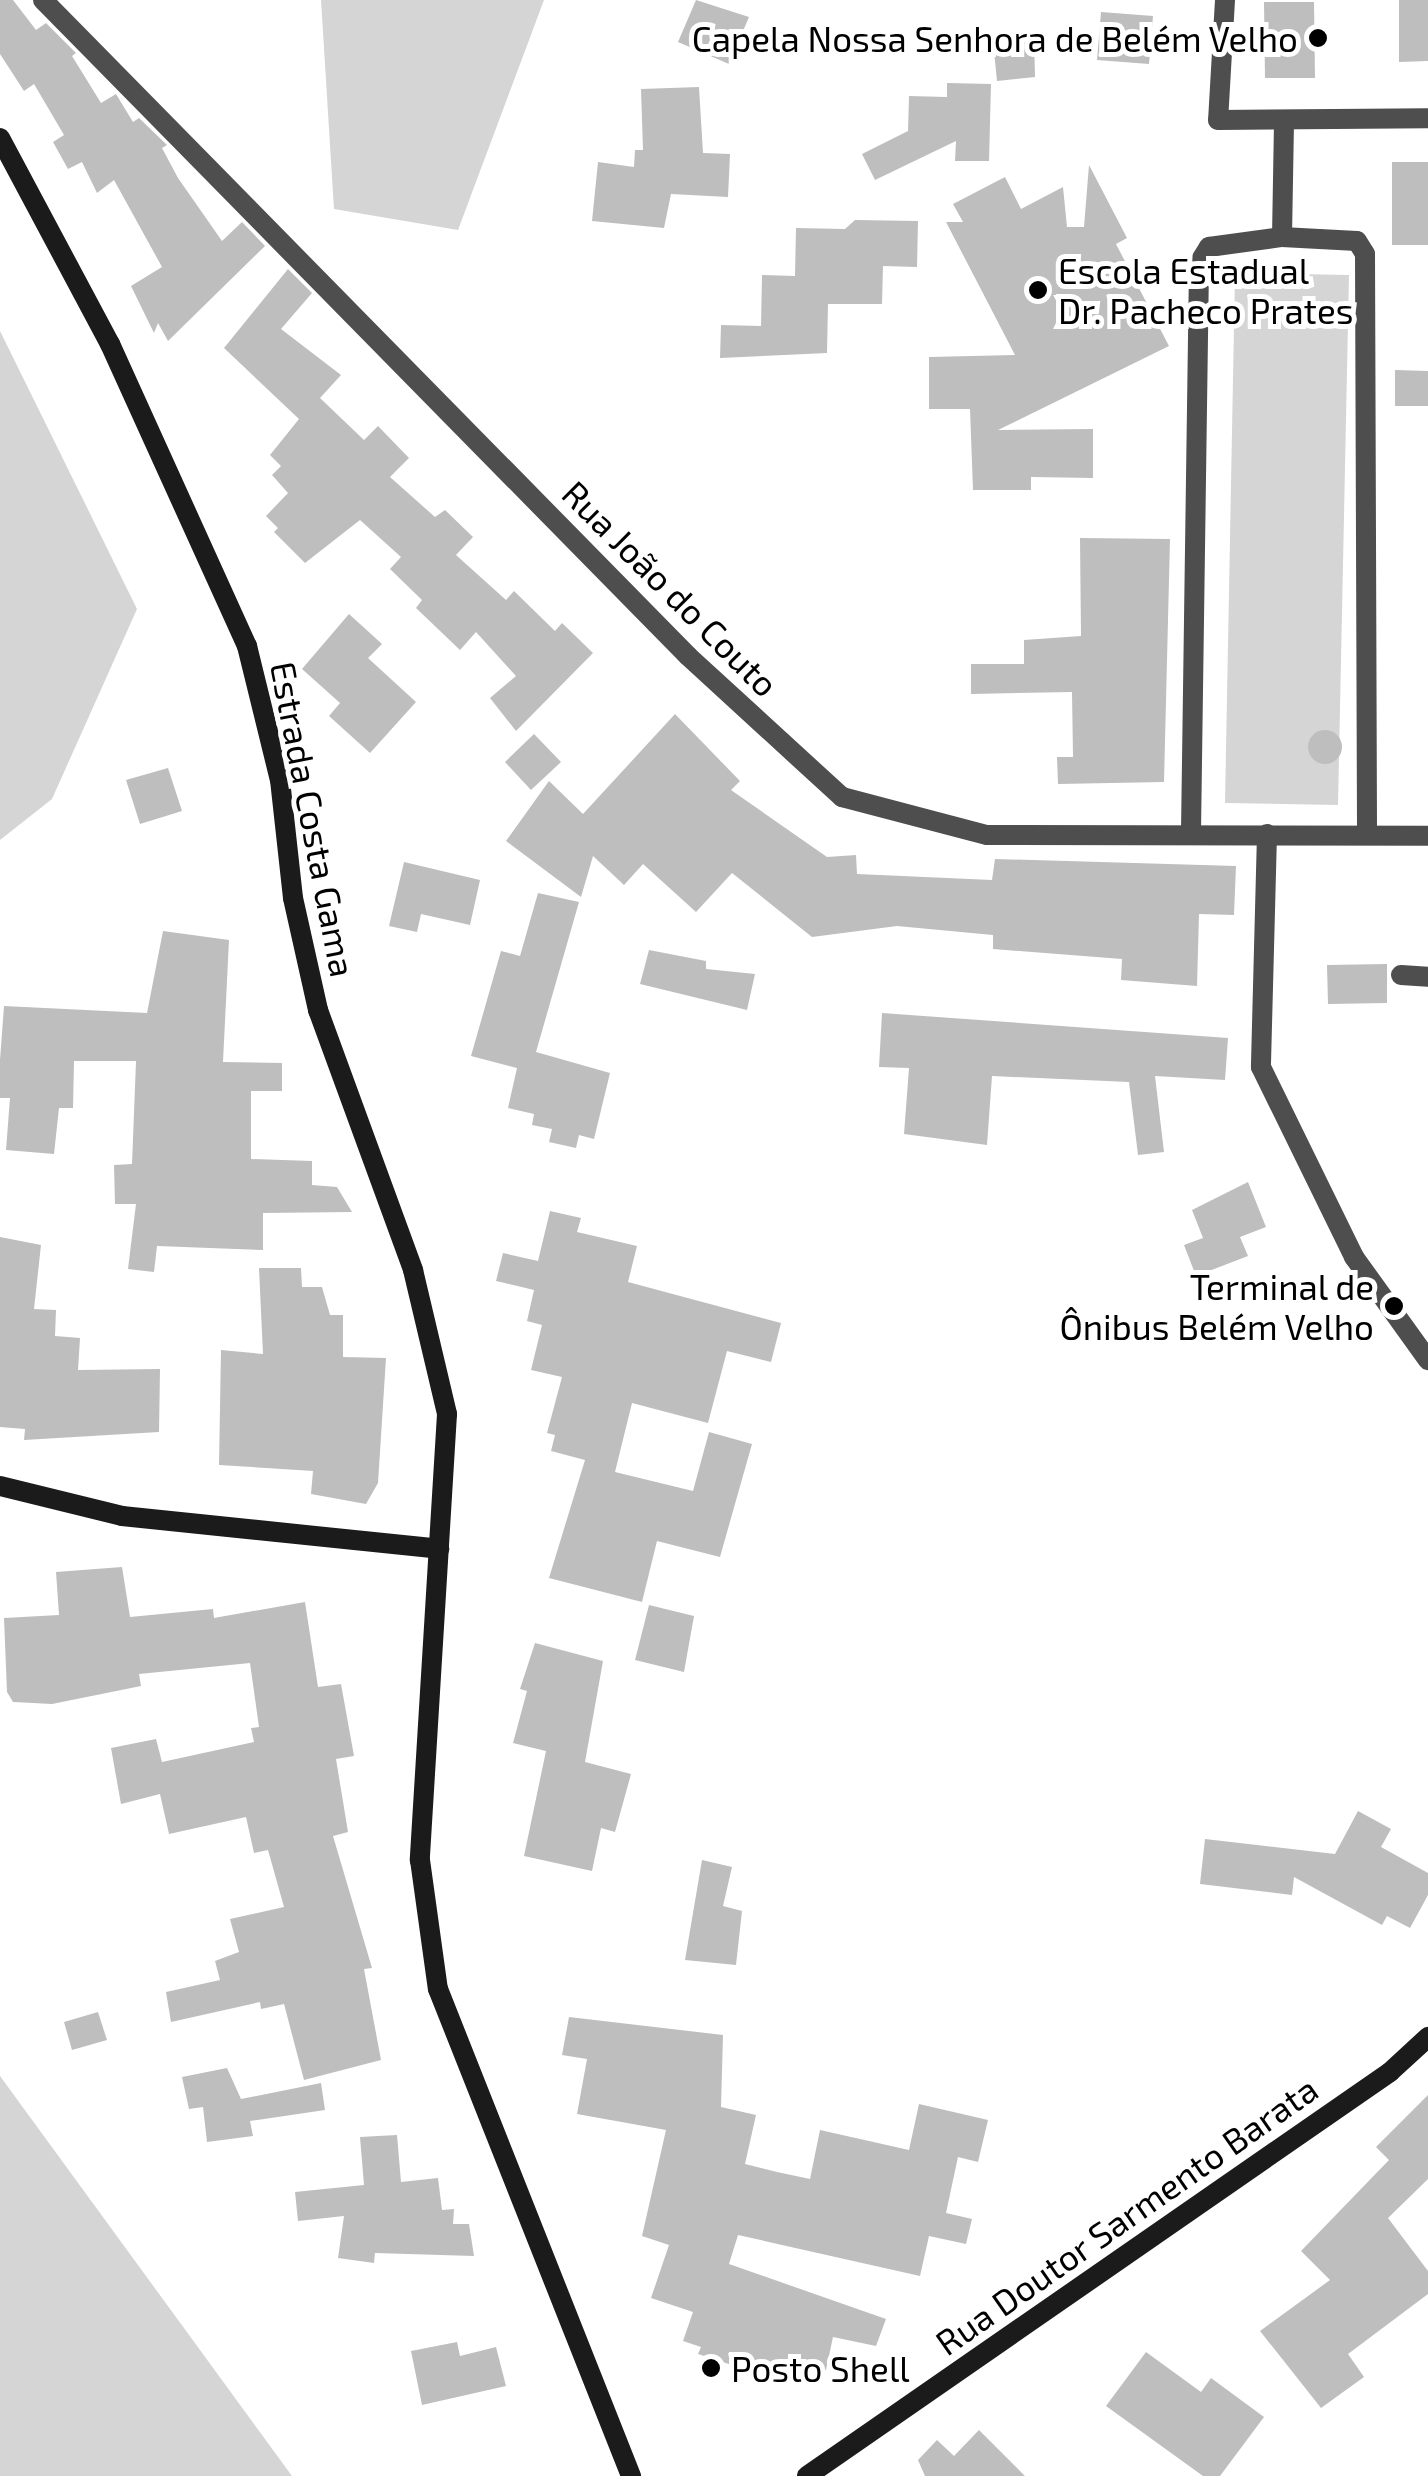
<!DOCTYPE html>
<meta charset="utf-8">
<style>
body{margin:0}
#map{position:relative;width:1428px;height:2476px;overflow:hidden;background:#fff;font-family:"Exo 2",sans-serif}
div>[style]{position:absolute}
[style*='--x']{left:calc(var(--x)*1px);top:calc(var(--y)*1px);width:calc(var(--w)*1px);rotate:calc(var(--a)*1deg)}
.green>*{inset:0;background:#d5d5d5}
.building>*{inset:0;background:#bebebe}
.round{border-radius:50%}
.service>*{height:20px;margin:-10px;padding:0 10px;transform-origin:10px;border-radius:10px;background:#4e4e4e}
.minor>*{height:20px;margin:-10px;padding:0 10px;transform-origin:10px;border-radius:10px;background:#4e4e4e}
.secondary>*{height:20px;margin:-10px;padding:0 10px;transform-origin:10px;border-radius:10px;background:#1b1b1b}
.dots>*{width:28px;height:28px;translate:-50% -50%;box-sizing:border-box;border:5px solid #fff;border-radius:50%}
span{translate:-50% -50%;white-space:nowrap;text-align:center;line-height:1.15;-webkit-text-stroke:10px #fff;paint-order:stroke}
.poi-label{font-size:35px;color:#000}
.right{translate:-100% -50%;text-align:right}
.left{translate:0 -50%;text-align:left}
.street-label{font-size:35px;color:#000}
</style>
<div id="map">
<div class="green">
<div style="clip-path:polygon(321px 0,544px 0,458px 230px,334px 209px)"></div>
<div style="clip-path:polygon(1235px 273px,1349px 275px,1338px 805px,1225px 803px)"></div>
<div style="clip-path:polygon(0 331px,137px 609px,52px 799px,0 840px)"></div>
<div style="clip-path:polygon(0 2076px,292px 2476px,0 2476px)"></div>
</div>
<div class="building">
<div style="clip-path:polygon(0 0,13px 0,36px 30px,46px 23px,76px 53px,72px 56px,101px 103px,116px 94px,133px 122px,139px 118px,167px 145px,162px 148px,178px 178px,222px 241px,242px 222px,265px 246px,168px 341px,158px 323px,154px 333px,131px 286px,162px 267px,114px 180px,97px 193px,82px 162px,68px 169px,53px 142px,64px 135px,34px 84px,24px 91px,0 54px)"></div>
<div style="clip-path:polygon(696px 0,749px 17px,729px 64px,678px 42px)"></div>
<div style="clip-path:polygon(1399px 0,1428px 0,1428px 61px,1399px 62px)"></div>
<div style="clip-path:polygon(1264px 2px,1314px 2px,1315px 78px,1265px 78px)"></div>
<div style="clip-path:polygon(1101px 12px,1153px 16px,1149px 64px,1097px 60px)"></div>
<div style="clip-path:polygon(1034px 37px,1035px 77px,997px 81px,993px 41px)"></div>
<div style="clip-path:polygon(947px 83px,991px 84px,989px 161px,955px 161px,956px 141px,875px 180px,862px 154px,908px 131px,909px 96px,947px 97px)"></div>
<div style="clip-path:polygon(699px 87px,703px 153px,730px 154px,728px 197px,671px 194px,664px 228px,592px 221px,598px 162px,634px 167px,635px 150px,643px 150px,641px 89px)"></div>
<div style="clip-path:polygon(1392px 162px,1428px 162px,1428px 245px,1392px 245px)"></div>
<div style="clip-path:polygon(1089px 165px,1127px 238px,1116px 244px,1169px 346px,998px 430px,1093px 429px,1093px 478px,1031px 477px,1031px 490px,973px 490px,970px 409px,929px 409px,929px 357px,1015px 355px,946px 222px,963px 222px,953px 204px,1005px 177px,1021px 209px,1063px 187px,1067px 227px,1084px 227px)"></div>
<div style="clip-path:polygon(855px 220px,918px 221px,917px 267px,883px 266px,882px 304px,828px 304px,827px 353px,720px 358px,721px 325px,761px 326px,762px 275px,795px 276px,796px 228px,845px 229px)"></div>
<div style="clip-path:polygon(288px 269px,312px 293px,281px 329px,341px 375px,320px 398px,364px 440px,378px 426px,409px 458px,390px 477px,435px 517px,445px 510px,473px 537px,456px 555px,506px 600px,514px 591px,555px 631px,562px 623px,593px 653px,516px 731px,490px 698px,516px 676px,476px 632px,460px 650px,416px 608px,422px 600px,390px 569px,401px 557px,360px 520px,305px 563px,274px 532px,278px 528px,266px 516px,288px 493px,272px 475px,281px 466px,270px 455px,299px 419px,224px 348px)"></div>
<div style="clip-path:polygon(1395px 370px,1428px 371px,1428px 406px,1395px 406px)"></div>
<div style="clip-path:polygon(1080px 538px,1170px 539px,1164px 782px,1058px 784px,1057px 757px,1073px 757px,1072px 692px,971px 694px,971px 664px,1024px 664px,1024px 640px,1081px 636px)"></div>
<div style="clip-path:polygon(349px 614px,382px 644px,368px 658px,416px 702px,370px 753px,329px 716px,340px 703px,302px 669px)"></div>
<div style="clip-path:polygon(675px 714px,740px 781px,731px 790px,827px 857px,856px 855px,857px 874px,992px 880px,995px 859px,1236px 866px,1234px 915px,1199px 914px,1197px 986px,1121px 980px,1122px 959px,993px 949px,993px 935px,897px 926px,812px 937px,732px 873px,696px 912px,643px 864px,624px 885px,593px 856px,581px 897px,506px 841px,549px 781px,583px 814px)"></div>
<div class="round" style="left:1308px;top:730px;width:34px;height:34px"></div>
<div style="clip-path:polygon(534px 734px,561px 762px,531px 790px,505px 762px)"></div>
<div style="clip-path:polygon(168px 768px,182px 811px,140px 824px,126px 780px)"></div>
<div style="clip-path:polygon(404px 862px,480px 880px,470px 925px,421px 914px,417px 932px,389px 926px)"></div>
<div style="clip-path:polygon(538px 893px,579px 902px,536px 1052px,610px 1073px,594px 1139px,579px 1135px,576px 1148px,549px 1142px,552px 1129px,532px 1125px,534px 1114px,508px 1108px,517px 1068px,471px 1056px,501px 951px,520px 956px)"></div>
<div style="clip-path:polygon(163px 931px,229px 940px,223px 1062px,282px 1063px,282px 1091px,251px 1091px,251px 1159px,312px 1161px,312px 1185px,337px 1187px,352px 1212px,263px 1213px,263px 1250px,157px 1246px,154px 1272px,128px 1269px,136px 1204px,115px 1204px,114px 1165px,132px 1164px,136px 1061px,74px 1061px,73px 1108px,59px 1108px,54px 1154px,6px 1150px,10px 1098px,0 1098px,0 1060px,4px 1006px,147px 1013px)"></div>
<div style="clip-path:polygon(649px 950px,706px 961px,706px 969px,755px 974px,747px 1010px,640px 984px)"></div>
<div style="clip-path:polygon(1387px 964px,1387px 1003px,1328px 1004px,1327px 965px)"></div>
<div style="clip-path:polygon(882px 1013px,1228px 1038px,1225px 1080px,1155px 1076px,1164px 1152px,1138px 1155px,1129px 1082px,992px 1076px,987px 1145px,904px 1134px,909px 1068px,879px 1067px)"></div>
<div style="clip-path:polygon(1248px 1182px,1266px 1227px,1240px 1237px,1248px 1256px,1196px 1276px,1184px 1245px,1203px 1238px,1192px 1210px)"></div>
<div style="clip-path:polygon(550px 1211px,581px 1218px,577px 1232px,637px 1246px,628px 1282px,781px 1323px,771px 1362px,727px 1351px,708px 1423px,632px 1403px,615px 1472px,693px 1491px,709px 1432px,752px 1444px,720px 1557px,657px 1541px,642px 1602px,549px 1578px,585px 1460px,551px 1451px,555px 1435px,547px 1433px,562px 1377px,531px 1370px,542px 1325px,527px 1321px,534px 1290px,496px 1281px,503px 1253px,538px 1261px)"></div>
<div style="clip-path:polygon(0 1237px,41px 1245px,34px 1309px,56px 1310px,55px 1336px,80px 1338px,78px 1370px,160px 1369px,159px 1432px,24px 1440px,25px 1429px,0 1427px)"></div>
<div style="clip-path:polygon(259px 1268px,301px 1268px,302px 1287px,322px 1287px,330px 1315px,343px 1315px,343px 1357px,386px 1358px,378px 1483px,366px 1504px,311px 1494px,313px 1471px,219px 1465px,221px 1350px,263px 1354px)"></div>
<div style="clip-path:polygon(122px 1567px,130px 1617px,213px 1609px,214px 1618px,305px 1602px,318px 1687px,341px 1684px,354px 1756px,336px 1759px,348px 1832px,333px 1836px,372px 1968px,364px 1969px,381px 2060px,304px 2080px,284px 2004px,261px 2009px,260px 2002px,171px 2022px,166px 1992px,220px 1980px,215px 1961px,239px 1952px,230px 1919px,284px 1907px,268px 1850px,254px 1853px,246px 1817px,169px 1834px,160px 1794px,121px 1804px,111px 1748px,156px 1739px,162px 1762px,254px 1742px,251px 1728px,259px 1727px,250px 1663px,139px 1674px,141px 1686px,52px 1704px,13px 1702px,7px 1692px,4px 1618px,59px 1615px,56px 1572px)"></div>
<div style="clip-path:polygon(649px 1605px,694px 1616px,684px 1672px,635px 1660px)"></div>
<div style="clip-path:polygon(535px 1643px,603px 1661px,585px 1762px,631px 1774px,615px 1832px,601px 1828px,592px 1871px,524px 1856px,546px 1751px,513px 1743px,527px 1691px,520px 1689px)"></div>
<div style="clip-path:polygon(1358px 1811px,1391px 1829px,1381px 1847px,1428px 1873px,1428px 1895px,1410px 1928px,1387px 1916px,1382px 1925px,1294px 1877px,1292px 1895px,1200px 1884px,1205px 1839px,1335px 1854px)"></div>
<div style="clip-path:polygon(702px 1860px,732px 1867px,723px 1906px,742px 1911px,736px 1965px,685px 1960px)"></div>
<div style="clip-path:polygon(98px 2012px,107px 2040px,72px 2050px,64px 2022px)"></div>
<div style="clip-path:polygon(569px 2017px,723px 2035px,721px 2107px,756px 2115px,745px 2164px,777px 2172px,810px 2179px,820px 2130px,909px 2150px,919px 2104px,988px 2120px,978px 2162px,958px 2157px,946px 2213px,972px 2219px,966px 2244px,929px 2236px,920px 2276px,738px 2235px,729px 2264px,886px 2319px,876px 2346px,833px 2337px,826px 2370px,790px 2384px,698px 2354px,701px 2347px,683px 2341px,693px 2312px,651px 2298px,669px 2245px,642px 2236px,666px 2130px,577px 2114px,587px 2059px,562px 2055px)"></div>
<div style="clip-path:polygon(227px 2068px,241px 2099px,321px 2083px,325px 2110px,250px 2121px,253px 2136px,207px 2142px,203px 2107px,189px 2109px,182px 2077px)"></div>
<div style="clip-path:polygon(1428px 2095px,1428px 2179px,1388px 2218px,1428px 2271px,1428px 2294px,1348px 2354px,1364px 2377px,1321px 2408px,1260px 2331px,1330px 2280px,1301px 2251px,1389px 2160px,1376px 2147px)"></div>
<div style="clip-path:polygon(397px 2135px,401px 2182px,438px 2178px,442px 2210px,454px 2209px,453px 2224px,469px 2224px,474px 2256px,375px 2253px,374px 2263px,338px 2258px,344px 2216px,298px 2221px,295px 2192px,364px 2185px,360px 2137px)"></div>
<div style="clip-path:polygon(457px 2342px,460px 2356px,496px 2347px,506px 2386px,422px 2405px,411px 2351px)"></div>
<div style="clip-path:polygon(1146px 2352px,1201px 2392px,1211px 2378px,1264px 2417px,1220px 2476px,1203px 2476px,1106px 2406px)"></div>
<div style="clip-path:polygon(979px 2430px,1025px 2476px,925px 2476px,918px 2460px,937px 2440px,954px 2456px)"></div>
</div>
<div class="service">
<div style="--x:1401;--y:975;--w:27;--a:4"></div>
</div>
<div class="minor">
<div style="--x:43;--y:0;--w:920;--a:45.48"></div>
<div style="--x:688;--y:656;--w:209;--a:42.5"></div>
<div style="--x:842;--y:797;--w:150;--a:14.7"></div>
<div style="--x:987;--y:835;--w:441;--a:0.1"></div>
<div style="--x:1225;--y:0;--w:120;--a:93.3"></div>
<div style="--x:1218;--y:120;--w:210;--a:-0.5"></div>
<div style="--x:1282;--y:237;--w:75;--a:3.1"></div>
<div style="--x:1357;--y:241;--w:15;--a:58"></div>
<div style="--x:1365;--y:254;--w:581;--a:89.8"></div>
<div style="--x:1191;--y:832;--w:569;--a:-89.19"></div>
<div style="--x:1199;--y:263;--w:19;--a:-58"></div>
<div style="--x:1209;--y:247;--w:74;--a:-7.8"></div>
<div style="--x:1282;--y:237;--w:116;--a:-89"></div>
<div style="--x:1267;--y:834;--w:233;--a:91.5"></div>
<div style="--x:1261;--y:1067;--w:212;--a:63.9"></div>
<div style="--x:1354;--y:1257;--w:127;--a:54.3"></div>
</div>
<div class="secondary">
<div style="--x:0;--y:138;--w:234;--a:61.9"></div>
<div style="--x:110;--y:344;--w:332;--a:65.6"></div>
<div style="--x:247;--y:646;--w:138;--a:76.2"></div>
<div style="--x:280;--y:780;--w:119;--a:83.7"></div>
<div style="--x:293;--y:898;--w:115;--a:77.4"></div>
<div style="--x:318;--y:1010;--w:277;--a:69.9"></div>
<div style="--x:413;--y:1270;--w:148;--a:76.7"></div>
<div style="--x:447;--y:1414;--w:447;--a:93.5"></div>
<div style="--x:420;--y:1860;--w:130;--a:82.1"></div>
<div style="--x:438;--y:1989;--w:524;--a:68.38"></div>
<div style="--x:0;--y:1486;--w:126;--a:13.8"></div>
<div style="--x:122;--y:1516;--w:319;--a:5.9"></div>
<div style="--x:807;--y:2476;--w:709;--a:-34.72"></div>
<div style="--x:1390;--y:2072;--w:52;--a:-42.6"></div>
</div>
<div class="dots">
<div style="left:1318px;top:38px;background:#000"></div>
<div style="left:1038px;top:290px;background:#000"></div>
<div style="left:1394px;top:1306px;background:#000"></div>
<div style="left:711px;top:2368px;background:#000"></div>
</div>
<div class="poi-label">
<span class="right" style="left:1298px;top:38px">Capela Nossa Senhora de Belém Velho</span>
<span class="left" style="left:1058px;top:290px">Escola Estadual<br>Dr. Pacheco Prates</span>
<span class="right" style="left:1374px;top:1306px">Terminal de<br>Ônibus Belém Velho</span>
<span class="left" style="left:731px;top:2368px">Posto Shell</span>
</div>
<div class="street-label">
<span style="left:671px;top:588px;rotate:45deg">Rua João do Couto</span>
<span style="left:314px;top:819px;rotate:79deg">Estrada Costa Gama</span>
<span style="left:1126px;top:2215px;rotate:-35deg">Rua Doutor Sarmento Barata</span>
</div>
</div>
